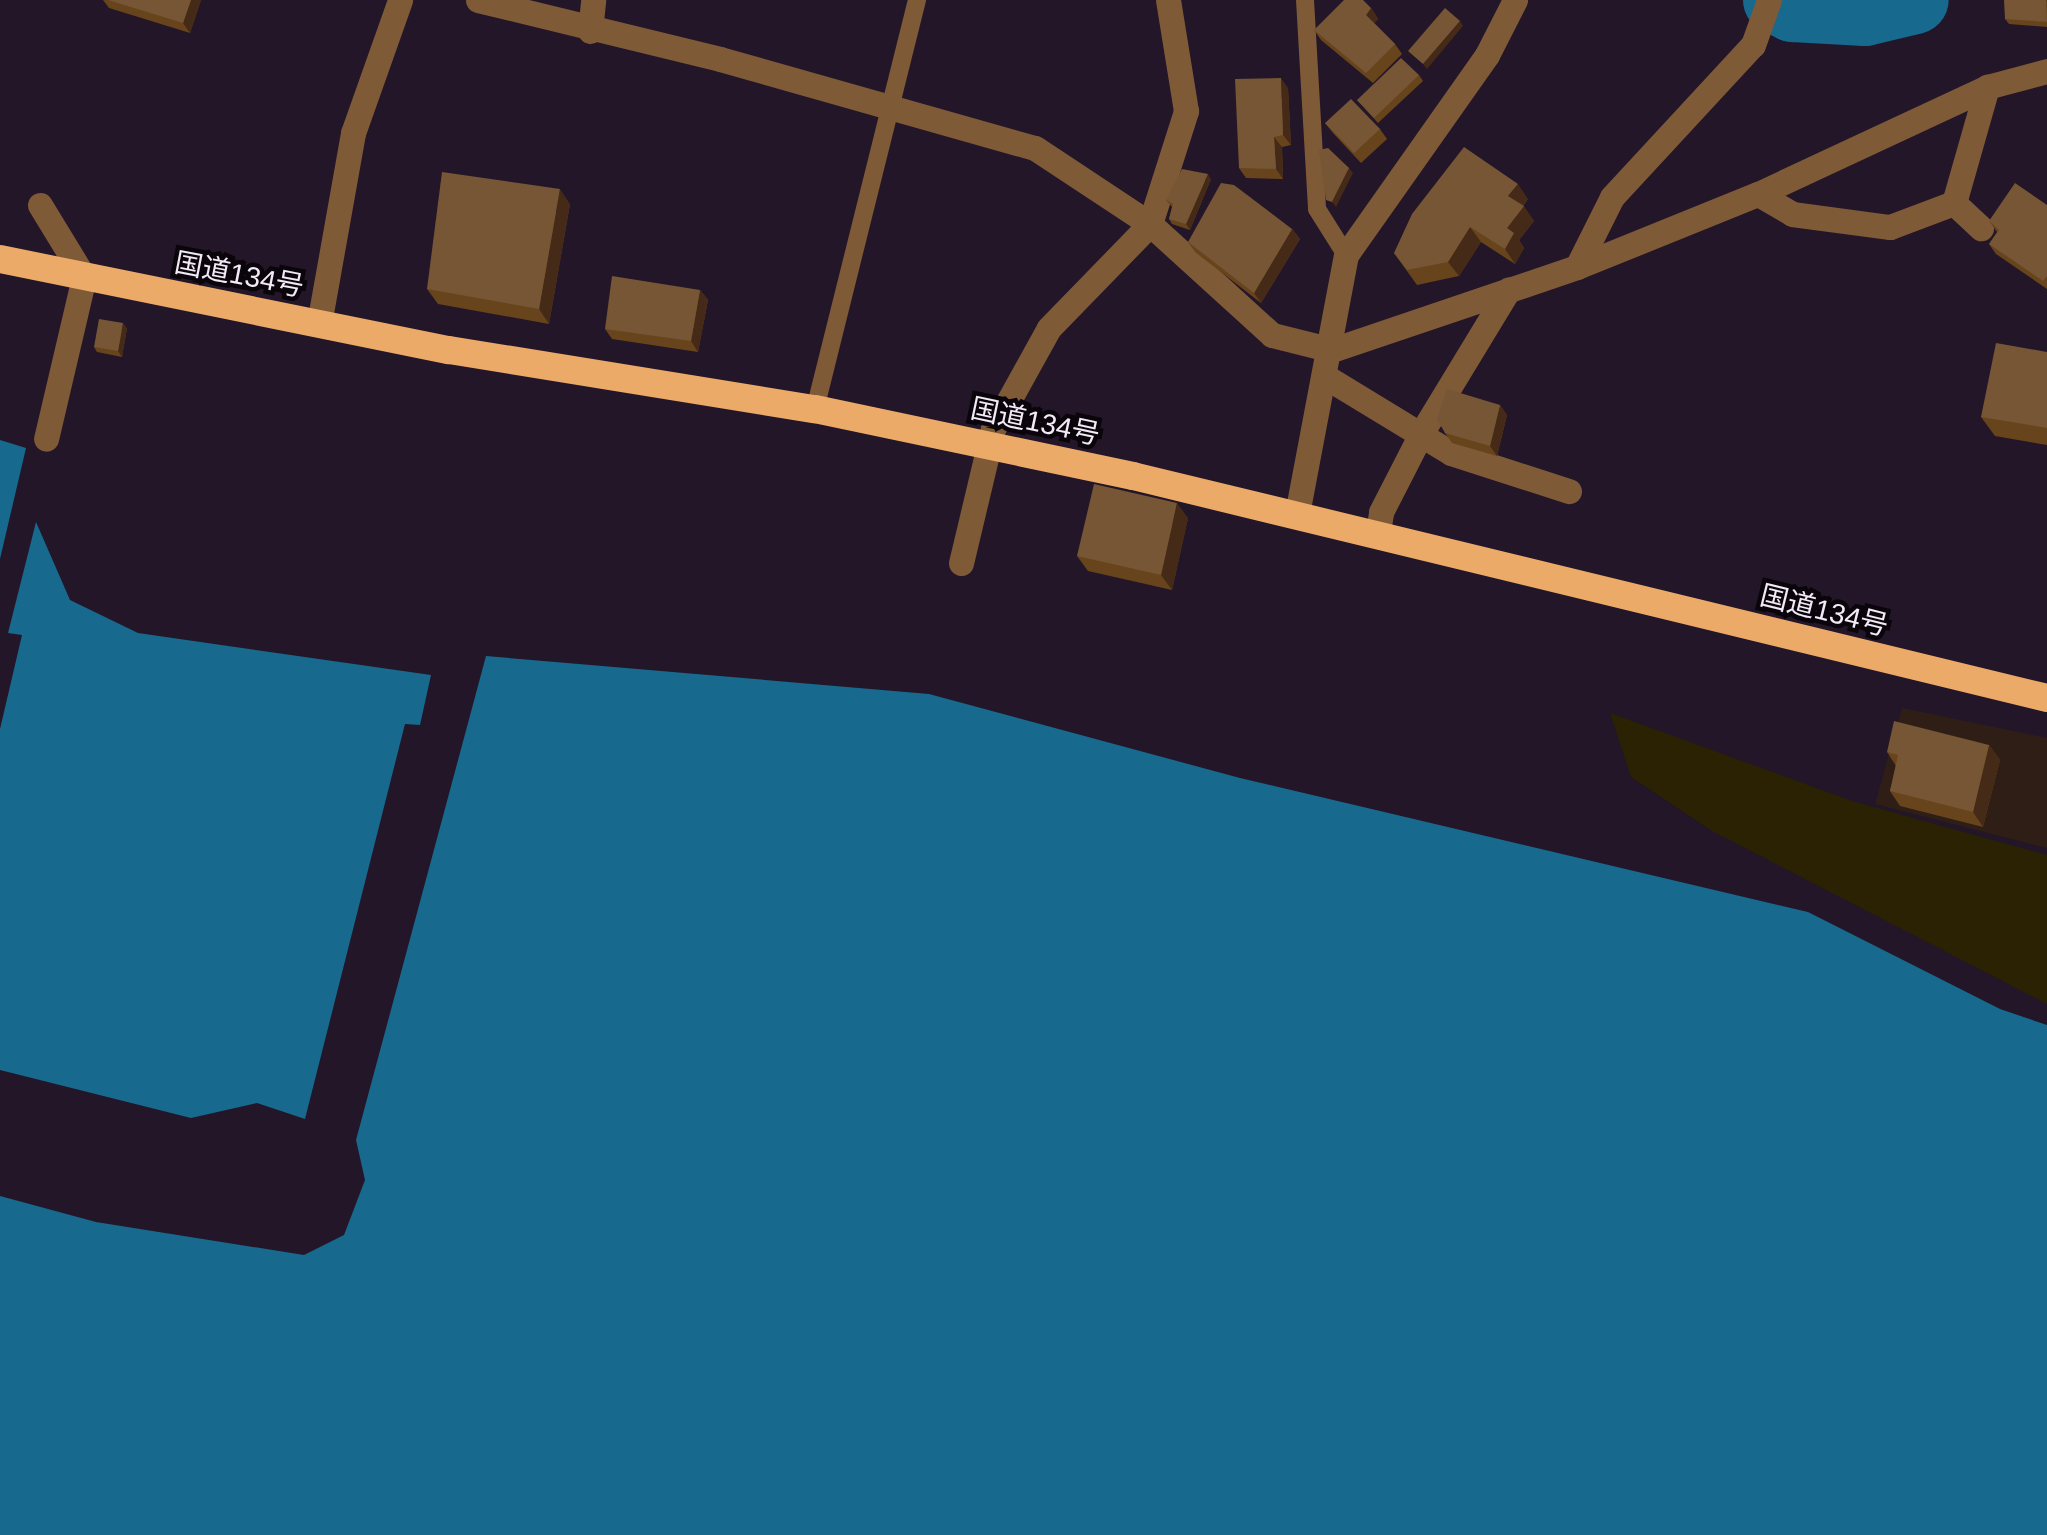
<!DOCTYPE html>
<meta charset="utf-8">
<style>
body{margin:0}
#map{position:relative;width:2047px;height:1535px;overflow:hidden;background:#231628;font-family:Helvetica,"Noto Sans JP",sans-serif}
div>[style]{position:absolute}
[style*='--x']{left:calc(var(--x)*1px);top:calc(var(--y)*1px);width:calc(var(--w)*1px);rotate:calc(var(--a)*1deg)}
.commercial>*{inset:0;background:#2f1e16}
.sand>*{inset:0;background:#2a2202}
.water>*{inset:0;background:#17698e}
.river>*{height:68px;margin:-34px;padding:0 34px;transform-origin:34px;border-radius:34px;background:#17698e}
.service>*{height:18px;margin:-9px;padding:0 9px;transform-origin:9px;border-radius:9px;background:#7f5a37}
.minor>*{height:25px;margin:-12.5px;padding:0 12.5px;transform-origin:12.5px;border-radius:12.5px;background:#7f5a37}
.tertiary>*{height:25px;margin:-12.5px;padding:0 12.5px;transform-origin:12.5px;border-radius:12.5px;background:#7f5a37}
.trunk>*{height:28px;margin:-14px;padding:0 14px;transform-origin:14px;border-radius:14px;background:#ecaa68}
.wall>*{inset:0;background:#67441c}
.shaded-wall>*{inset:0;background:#452a17}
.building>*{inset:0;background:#765634}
span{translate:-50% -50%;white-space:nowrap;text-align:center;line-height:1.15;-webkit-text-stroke:9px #09050b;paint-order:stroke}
.street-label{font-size:28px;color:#f3eaf7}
</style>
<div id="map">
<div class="commercial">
<div style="clip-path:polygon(1902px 708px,2047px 738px,2047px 848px,1875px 804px)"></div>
</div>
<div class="sand">
<div style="clip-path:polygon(1610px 713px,1852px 801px,2047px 855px,2047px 1004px,1712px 831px,1631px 777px)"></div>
</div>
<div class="water">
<div style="clip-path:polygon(0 440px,26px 448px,0 559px)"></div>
<div style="clip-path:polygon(36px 522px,70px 600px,138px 633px,431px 675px,420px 725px,405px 724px,305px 1119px,257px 1103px,191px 1118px,0 1070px,0 729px,22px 635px,8px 633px)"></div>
<div style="clip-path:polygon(486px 656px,929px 694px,1240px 778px,1808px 912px,2000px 1009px,2047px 1025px,2047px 1535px,0 1535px,0 1196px,96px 1222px,304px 1255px,344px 1235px,365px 1180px,356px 1140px)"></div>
</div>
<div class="river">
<div style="--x:1777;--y:0;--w:18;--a:27"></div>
<div style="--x:1793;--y:8;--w:72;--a:3.2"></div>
<div style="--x:1865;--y:12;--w:51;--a:-13.5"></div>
</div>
<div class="service">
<div style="--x:1305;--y:0;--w:209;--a:86.7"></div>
<div style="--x:1317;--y:209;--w:54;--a:57.8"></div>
<div style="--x:815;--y:409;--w:422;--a:-76"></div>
</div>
<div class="minor">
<div style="--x:478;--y:0;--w:249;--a:13.7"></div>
<div style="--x:720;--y:59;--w:327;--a:15.8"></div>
<div style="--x:1035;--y:148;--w:138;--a:33.5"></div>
<div style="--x:1150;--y:224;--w:165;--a:42.3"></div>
<div style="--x:1272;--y:335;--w:62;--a:14"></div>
<div style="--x:1332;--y:350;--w:259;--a:-18.7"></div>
<div style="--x:1577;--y:267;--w:195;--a:-22"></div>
<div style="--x:1758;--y:194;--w:253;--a:-25"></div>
<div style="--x:1987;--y:87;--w:62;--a:-14.9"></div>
<div style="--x:590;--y:31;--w:31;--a:-84"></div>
<div style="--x:1758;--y:194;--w:39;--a:30"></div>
<div style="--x:1792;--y:214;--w:99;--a:7.6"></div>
<div style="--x:1890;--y:227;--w:68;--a:-20.6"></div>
<div style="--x:1954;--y:203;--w:37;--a:43"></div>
<div style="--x:1954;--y:203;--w:121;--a:-74.1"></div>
<div style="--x:40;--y:205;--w:84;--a:58.6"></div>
<div style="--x:84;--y:277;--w:166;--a:103.2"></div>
<div style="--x:1577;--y:267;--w:78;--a:-63.4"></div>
<div style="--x:1612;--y:197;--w:207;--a:-47.2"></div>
<div style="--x:1753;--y:45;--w:48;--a:-70.4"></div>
<div style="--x:319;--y:324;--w:194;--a:-79.9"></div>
<div style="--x:353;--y:133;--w:141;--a:-70.5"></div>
<div style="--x:1326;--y:377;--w:146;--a:31.3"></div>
<div style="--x:1451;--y:453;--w:124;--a:17.9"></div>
<div style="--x:1378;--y:532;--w:20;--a:-81"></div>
<div style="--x:1381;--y:512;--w:90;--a:-62.9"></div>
<div style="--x:1422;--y:432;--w:167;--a:-58.7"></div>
<div style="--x:961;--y:563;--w:138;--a:-76.6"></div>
<div style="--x:993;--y:429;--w:115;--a:-61"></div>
<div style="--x:1049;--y:328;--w:145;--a:-45.8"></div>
<div style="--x:1150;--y:224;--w:119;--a:-72.3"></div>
<div style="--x:1186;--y:111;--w:112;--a:-99.2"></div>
</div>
<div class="tertiary">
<div style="--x:1297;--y:514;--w:264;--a:-79.3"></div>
<div style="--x:1346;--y:255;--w:245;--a:-54.8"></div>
<div style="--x:1487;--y:55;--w:62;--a:-63"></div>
</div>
<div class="trunk">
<div style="--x:0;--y:259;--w:458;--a:11.5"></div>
<div style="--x:449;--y:350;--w:371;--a:9.2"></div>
<div style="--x:815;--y:409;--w:325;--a:11.9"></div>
<div style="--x:1133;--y:476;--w:941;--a:13.65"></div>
</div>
<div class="wall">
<div style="clip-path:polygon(103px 0,201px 0,190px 33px,109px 8px)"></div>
<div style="clip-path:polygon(2047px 0,2047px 27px,2009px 24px,2005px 19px)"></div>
<div style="clip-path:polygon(1371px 8px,1378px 19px,1374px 23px,1395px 44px,1402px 54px,1373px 83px,1321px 40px,1314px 30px)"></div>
<div style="clip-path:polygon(1419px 75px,1423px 81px,1378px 123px,1357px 100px)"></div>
<div style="clip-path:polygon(1288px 88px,1291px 145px,1282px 147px,1283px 179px,1246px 178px,1239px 168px)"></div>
<div style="clip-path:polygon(1325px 123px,1380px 129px,1387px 139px,1361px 163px,1333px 133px)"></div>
<div style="clip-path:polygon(1211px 179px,1190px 230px,1172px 224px,1169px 219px,1172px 207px,1166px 200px)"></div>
<div style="clip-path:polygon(1528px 199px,1523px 206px,1534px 221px,1519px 240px,1524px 248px,1515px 264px,1481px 242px,1459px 276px,1417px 285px,1394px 253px)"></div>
<div style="clip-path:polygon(570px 204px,549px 324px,438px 304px,427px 289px)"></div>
<div style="clip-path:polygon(2047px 205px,2047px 289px,1996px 254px,1989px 244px,1997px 232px,1989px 221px)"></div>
<div style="clip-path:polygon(1292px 229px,1300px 239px,1261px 303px,1195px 252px,1188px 242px)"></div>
<div style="clip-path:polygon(700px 290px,708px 300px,698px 352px,612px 339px,605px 329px)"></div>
<div style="clip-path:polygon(127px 328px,122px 357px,97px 352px,94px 347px)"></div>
<div style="clip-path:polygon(2047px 352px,2047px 445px,1995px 436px,1981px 417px)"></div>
<div style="clip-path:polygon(1500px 405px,1507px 415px,1497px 456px,1452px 443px,1445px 433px)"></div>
<div style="clip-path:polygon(1188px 518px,1172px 590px,1088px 571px,1077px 556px)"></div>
<div style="clip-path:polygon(1989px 745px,2000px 760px,1983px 827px,1900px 806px,1890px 791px,1896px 766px,1887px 752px)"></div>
</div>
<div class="shaded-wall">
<div style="clip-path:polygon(191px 0,201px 0,190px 33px,183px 23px)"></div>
<div style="clip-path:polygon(1371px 8px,1378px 19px,1373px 25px,1366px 15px)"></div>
<div style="clip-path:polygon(1460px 21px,1463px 26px,1427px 69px,1423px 64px)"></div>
<div style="clip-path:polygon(1281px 78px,1288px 88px,1291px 145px,1283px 135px)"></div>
<div style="clip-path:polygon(1274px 137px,1282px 147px,1283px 179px,1276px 169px)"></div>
<div style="clip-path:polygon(1349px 168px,1353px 173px,1336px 207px,1332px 202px)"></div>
<div style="clip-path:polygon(1208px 174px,1211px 179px,1190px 230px,1186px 224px)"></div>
<div style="clip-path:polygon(1518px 184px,1528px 199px,1518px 211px,1508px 196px)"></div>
<div style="clip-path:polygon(560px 189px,570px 204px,549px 324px,539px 309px)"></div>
<div style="clip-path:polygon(1524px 206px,1534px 221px,1519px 240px,1524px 248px,1515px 264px,1505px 249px,1507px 228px)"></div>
<div style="clip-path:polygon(1470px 227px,1481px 242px,1459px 276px,1448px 262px)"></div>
<div style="clip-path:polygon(1292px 229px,1300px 239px,1261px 303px,1254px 293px)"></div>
<div style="clip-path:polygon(700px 290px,708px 300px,698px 352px,691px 341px)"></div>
<div style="clip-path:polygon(123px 323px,127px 328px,122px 357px,118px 351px)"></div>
<div style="clip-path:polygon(1500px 405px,1507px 415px,1497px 456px,1490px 446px)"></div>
<div style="clip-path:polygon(1177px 503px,1188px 518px,1172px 590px,1161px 575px)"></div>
<div style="clip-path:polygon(1989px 745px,2000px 760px,1983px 827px,1973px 812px)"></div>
</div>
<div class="building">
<div style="clip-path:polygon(108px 0,191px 0,183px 23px)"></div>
<div style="clip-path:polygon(1344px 0,1363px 0,1371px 8px,1366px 15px,1395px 44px,1366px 73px,1314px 30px)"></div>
<div style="clip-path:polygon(2004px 0,2046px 0,2047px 22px,2005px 19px)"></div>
<div style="clip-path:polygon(1445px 8px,1460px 21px,1423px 64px,1408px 51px)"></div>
<div style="clip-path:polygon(1401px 58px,1419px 75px,1374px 118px,1357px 100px)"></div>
<div style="clip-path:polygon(1281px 78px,1283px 135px,1274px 137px,1276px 169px,1239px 168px,1235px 79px)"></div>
<div style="clip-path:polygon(1351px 99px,1380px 129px,1354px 153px,1325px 123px)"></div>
<div style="clip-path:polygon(1464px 147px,1518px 184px,1508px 196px,1524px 206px,1507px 228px,1514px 233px,1505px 249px,1470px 227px,1448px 262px,1407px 270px,1394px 253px,1412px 214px)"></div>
<div style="clip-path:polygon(1328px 148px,1349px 168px,1332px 202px,1326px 200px,1319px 150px)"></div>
<div style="clip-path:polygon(1182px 169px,1208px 174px,1186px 224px,1169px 219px,1173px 204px,1166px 200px)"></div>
<div style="clip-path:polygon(442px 172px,560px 189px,539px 309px,427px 289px)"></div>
<div style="clip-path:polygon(1221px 183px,1234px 185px,1292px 229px,1254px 293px,1188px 242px)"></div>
<div style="clip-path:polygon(2015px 183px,2047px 205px,2047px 276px,2043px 281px,1989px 244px,1999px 230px,1989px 221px)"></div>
<div style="clip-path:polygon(612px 276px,700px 290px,691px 341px,605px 329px)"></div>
<div style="clip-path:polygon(99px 319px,123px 323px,118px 351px,94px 347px)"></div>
<div style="clip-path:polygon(1996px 343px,2047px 352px,2047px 428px,1981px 417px)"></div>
<div style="clip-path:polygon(1447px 389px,1500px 405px,1490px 446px,1445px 433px,1437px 419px)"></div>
<div style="clip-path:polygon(1094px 484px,1177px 503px,1161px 575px,1077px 556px)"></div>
<div style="clip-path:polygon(1894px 721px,1989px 745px,1973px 812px,1890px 791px,1898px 755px,1887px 752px)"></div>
</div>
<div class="street-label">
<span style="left:239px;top:275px;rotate:11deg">国道134号</span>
<span style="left:1035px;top:422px;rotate:12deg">国道134号</span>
<span style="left:1824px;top:611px;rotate:14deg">国道134号</span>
</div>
</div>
